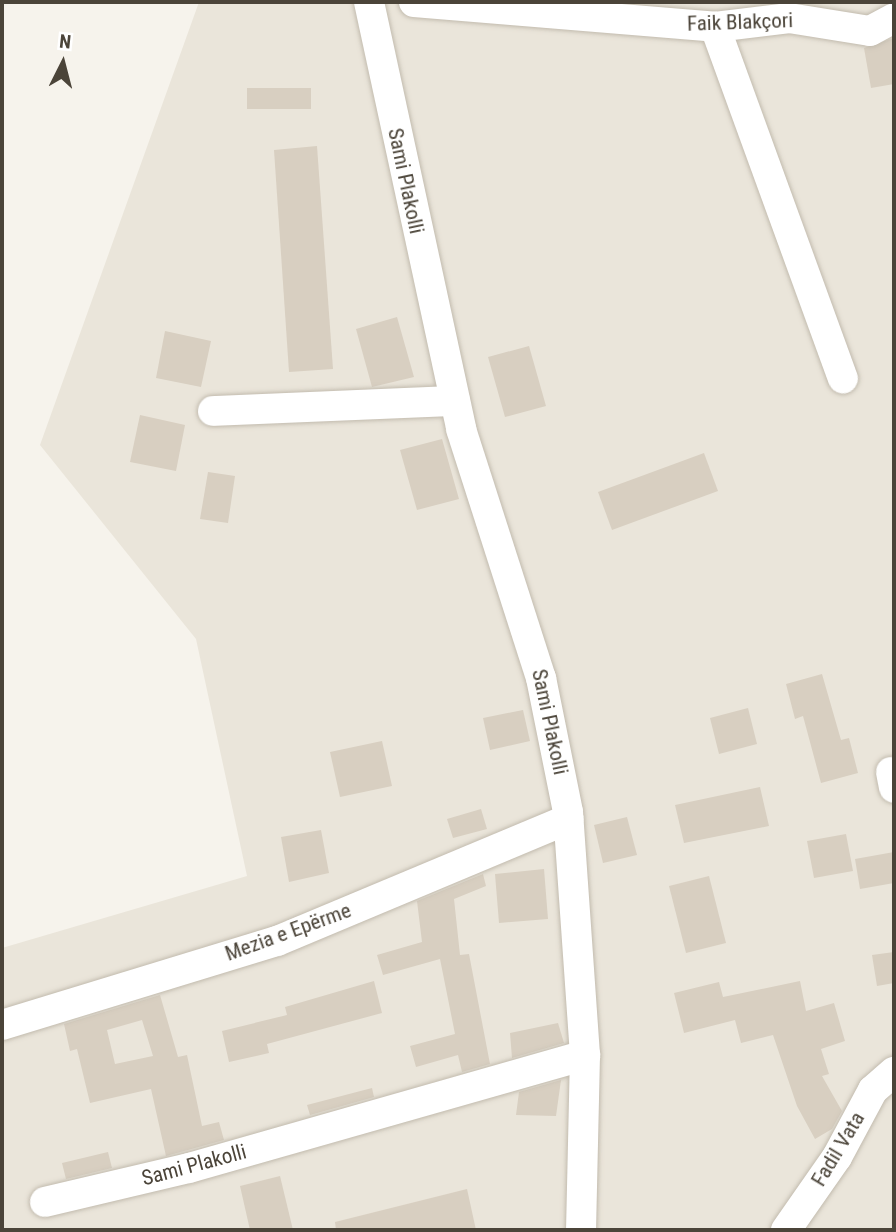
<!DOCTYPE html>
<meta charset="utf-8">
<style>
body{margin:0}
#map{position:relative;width:896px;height:1232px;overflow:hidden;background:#f6f3ec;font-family:"Roboto Condensed",sans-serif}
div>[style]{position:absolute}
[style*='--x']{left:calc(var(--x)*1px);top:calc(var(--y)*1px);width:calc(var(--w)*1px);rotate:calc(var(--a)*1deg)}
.residential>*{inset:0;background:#eae5da}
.building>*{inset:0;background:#d8cfc1}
.roads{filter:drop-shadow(0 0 2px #c2bbae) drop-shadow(0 0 2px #c2bbae)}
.minor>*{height:30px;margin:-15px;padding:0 15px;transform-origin:15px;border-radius:15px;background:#fff}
span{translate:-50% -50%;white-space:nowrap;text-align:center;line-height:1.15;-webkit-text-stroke:5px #fff;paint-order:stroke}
.street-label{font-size:21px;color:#4b4439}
.frame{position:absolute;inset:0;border:4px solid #4b4439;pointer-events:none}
.north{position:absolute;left:28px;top:28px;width:70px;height:70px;-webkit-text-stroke:5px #fff;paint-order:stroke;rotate:6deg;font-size:19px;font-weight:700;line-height:28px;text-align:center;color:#4b4439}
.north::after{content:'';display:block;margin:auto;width:24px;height:32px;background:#4b4439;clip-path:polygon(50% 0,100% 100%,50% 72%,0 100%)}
</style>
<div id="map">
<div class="residential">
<div style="clip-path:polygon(199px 2px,894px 2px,894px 1230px,2px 1230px,2px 948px,247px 876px,196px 639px,40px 445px)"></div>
</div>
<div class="building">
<div style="clip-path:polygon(894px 38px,894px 84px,871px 88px,864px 48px)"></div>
<div style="clip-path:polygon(247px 88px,311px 88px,311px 109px,247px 109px)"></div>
<div style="clip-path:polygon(317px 146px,333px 369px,289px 372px,274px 150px)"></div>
<div style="clip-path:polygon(397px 317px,414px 377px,372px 387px,356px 329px)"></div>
<div style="clip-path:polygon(165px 331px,211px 341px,201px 387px,156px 378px)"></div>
<div style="clip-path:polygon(529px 346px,546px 406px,505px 417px,488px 357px)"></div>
<div style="clip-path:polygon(140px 415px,185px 425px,176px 471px,130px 462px)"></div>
<div style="clip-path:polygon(442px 439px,459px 499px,417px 510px,400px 450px)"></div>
<div style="clip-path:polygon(704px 453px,718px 491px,612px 530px,598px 492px)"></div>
<div style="clip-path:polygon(208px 472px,235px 476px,228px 523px,200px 519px)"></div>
<div style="clip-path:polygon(822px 674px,841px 740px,849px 738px,858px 773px,821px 783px,803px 716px,795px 719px,786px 684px)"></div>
<div style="clip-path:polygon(748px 708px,757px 744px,719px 754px,710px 718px)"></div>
<div style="clip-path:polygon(523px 710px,530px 741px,490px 750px,483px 718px)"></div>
<div style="clip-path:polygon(382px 741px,392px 786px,340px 797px,330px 752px)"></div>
<div style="clip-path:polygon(760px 787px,769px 826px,684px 843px,675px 805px)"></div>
<div style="clip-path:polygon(481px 809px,487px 829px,453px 838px,447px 819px)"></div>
<div style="clip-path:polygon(627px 817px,637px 855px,603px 863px,594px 825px)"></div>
<div style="clip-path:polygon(321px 830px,329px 873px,289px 882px,281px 837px)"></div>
<div style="clip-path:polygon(846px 834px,853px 871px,814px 878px,807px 841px)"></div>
<div style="clip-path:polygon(894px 852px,894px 883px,860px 889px,855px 859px)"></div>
<div style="clip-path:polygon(544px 869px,548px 919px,499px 923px,495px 874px)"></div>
<div style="clip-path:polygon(483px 874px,486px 886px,454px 899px,460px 955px,469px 954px,490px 1064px,462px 1072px,458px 1055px,416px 1067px,410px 1046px,455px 1034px,440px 959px,383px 975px,377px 955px,422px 942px,417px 901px)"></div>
<div style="clip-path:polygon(709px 876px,726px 943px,686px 953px,669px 886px)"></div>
<div style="clip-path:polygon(894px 952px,894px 983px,877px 986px,872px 955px)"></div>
<div style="clip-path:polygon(374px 981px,382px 1013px,267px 1044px,269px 1053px,229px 1062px,222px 1031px,287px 1015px,285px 1007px)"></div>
<div style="clip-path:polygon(800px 981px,806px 1011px,834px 1003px,845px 1041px,821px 1049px,829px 1074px,822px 1076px,842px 1111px,832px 1129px,815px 1139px,797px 1106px,773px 1035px,741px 1043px,735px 1020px,684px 1033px,674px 993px,719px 982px,723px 997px)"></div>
<div style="clip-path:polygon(evenodd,160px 995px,178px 1057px,187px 1055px,202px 1126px,219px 1122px,224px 1140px,166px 1156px,151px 1089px,90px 1103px,77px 1049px,70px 1051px,64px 1024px,160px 995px,142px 1020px,153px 1056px,115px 1064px,107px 1030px,142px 1020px)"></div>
<div style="clip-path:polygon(558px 1023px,564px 1043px,512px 1058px,510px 1033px)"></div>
<div style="clip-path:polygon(561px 1080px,556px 1116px,516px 1115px,519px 1092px)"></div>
<div style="clip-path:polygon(372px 1088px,374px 1097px,310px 1115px,307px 1105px)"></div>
<div style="clip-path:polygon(108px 1152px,112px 1168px,66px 1179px,62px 1163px)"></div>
<div style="clip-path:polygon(280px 1176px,293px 1230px,250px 1230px,240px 1186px)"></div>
<div style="clip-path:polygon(467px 1189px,476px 1230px,336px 1230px,335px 1222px)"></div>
</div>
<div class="roads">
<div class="minor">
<div style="--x:369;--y:2;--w:437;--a:77.8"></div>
<div style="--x:461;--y:429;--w:262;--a:72.2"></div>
<div style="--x:541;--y:678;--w:137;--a:78.6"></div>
<div style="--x:568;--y:812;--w:244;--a:86"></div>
<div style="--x:585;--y:1055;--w:175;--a:91.3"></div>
<div style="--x:414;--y:2;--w:302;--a:4.7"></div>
<div style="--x:715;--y:27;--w:75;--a:-6.9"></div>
<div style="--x:789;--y:18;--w:82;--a:9.1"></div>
<div style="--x:870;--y:31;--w:27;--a:-28"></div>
<div style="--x:715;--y:27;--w:374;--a:70"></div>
<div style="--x:213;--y:411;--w:242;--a:-2.4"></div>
<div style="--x:891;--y:772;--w:16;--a:79"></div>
<div style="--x:2;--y:1025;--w:288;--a:-17"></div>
<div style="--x:277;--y:941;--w:316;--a:-22.7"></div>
<div style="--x:45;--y:1202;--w:148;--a:-13.3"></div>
<div style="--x:189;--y:1168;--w:412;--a:-15.9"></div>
<div style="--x:786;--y:1230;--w:89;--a:-55.1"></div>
<div style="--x:837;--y:1157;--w:76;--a:-61.8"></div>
<div style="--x:873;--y:1090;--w:28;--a:-41"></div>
</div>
</div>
<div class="street-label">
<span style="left:740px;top:22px;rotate:-2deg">Faik Blakçori</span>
<span style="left:406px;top:181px;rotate:78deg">Sami Plakolli</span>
<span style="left:550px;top:722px;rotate:78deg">Sami Plakolli</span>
<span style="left:288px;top:932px;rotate:-20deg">Mezia e Epërme</span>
<span style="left:838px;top:1149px;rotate:-59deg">Fadil Vata</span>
<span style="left:194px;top:1165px;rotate:-15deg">Sami Plakolli</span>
</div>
<div class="frame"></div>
<div class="north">N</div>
</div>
